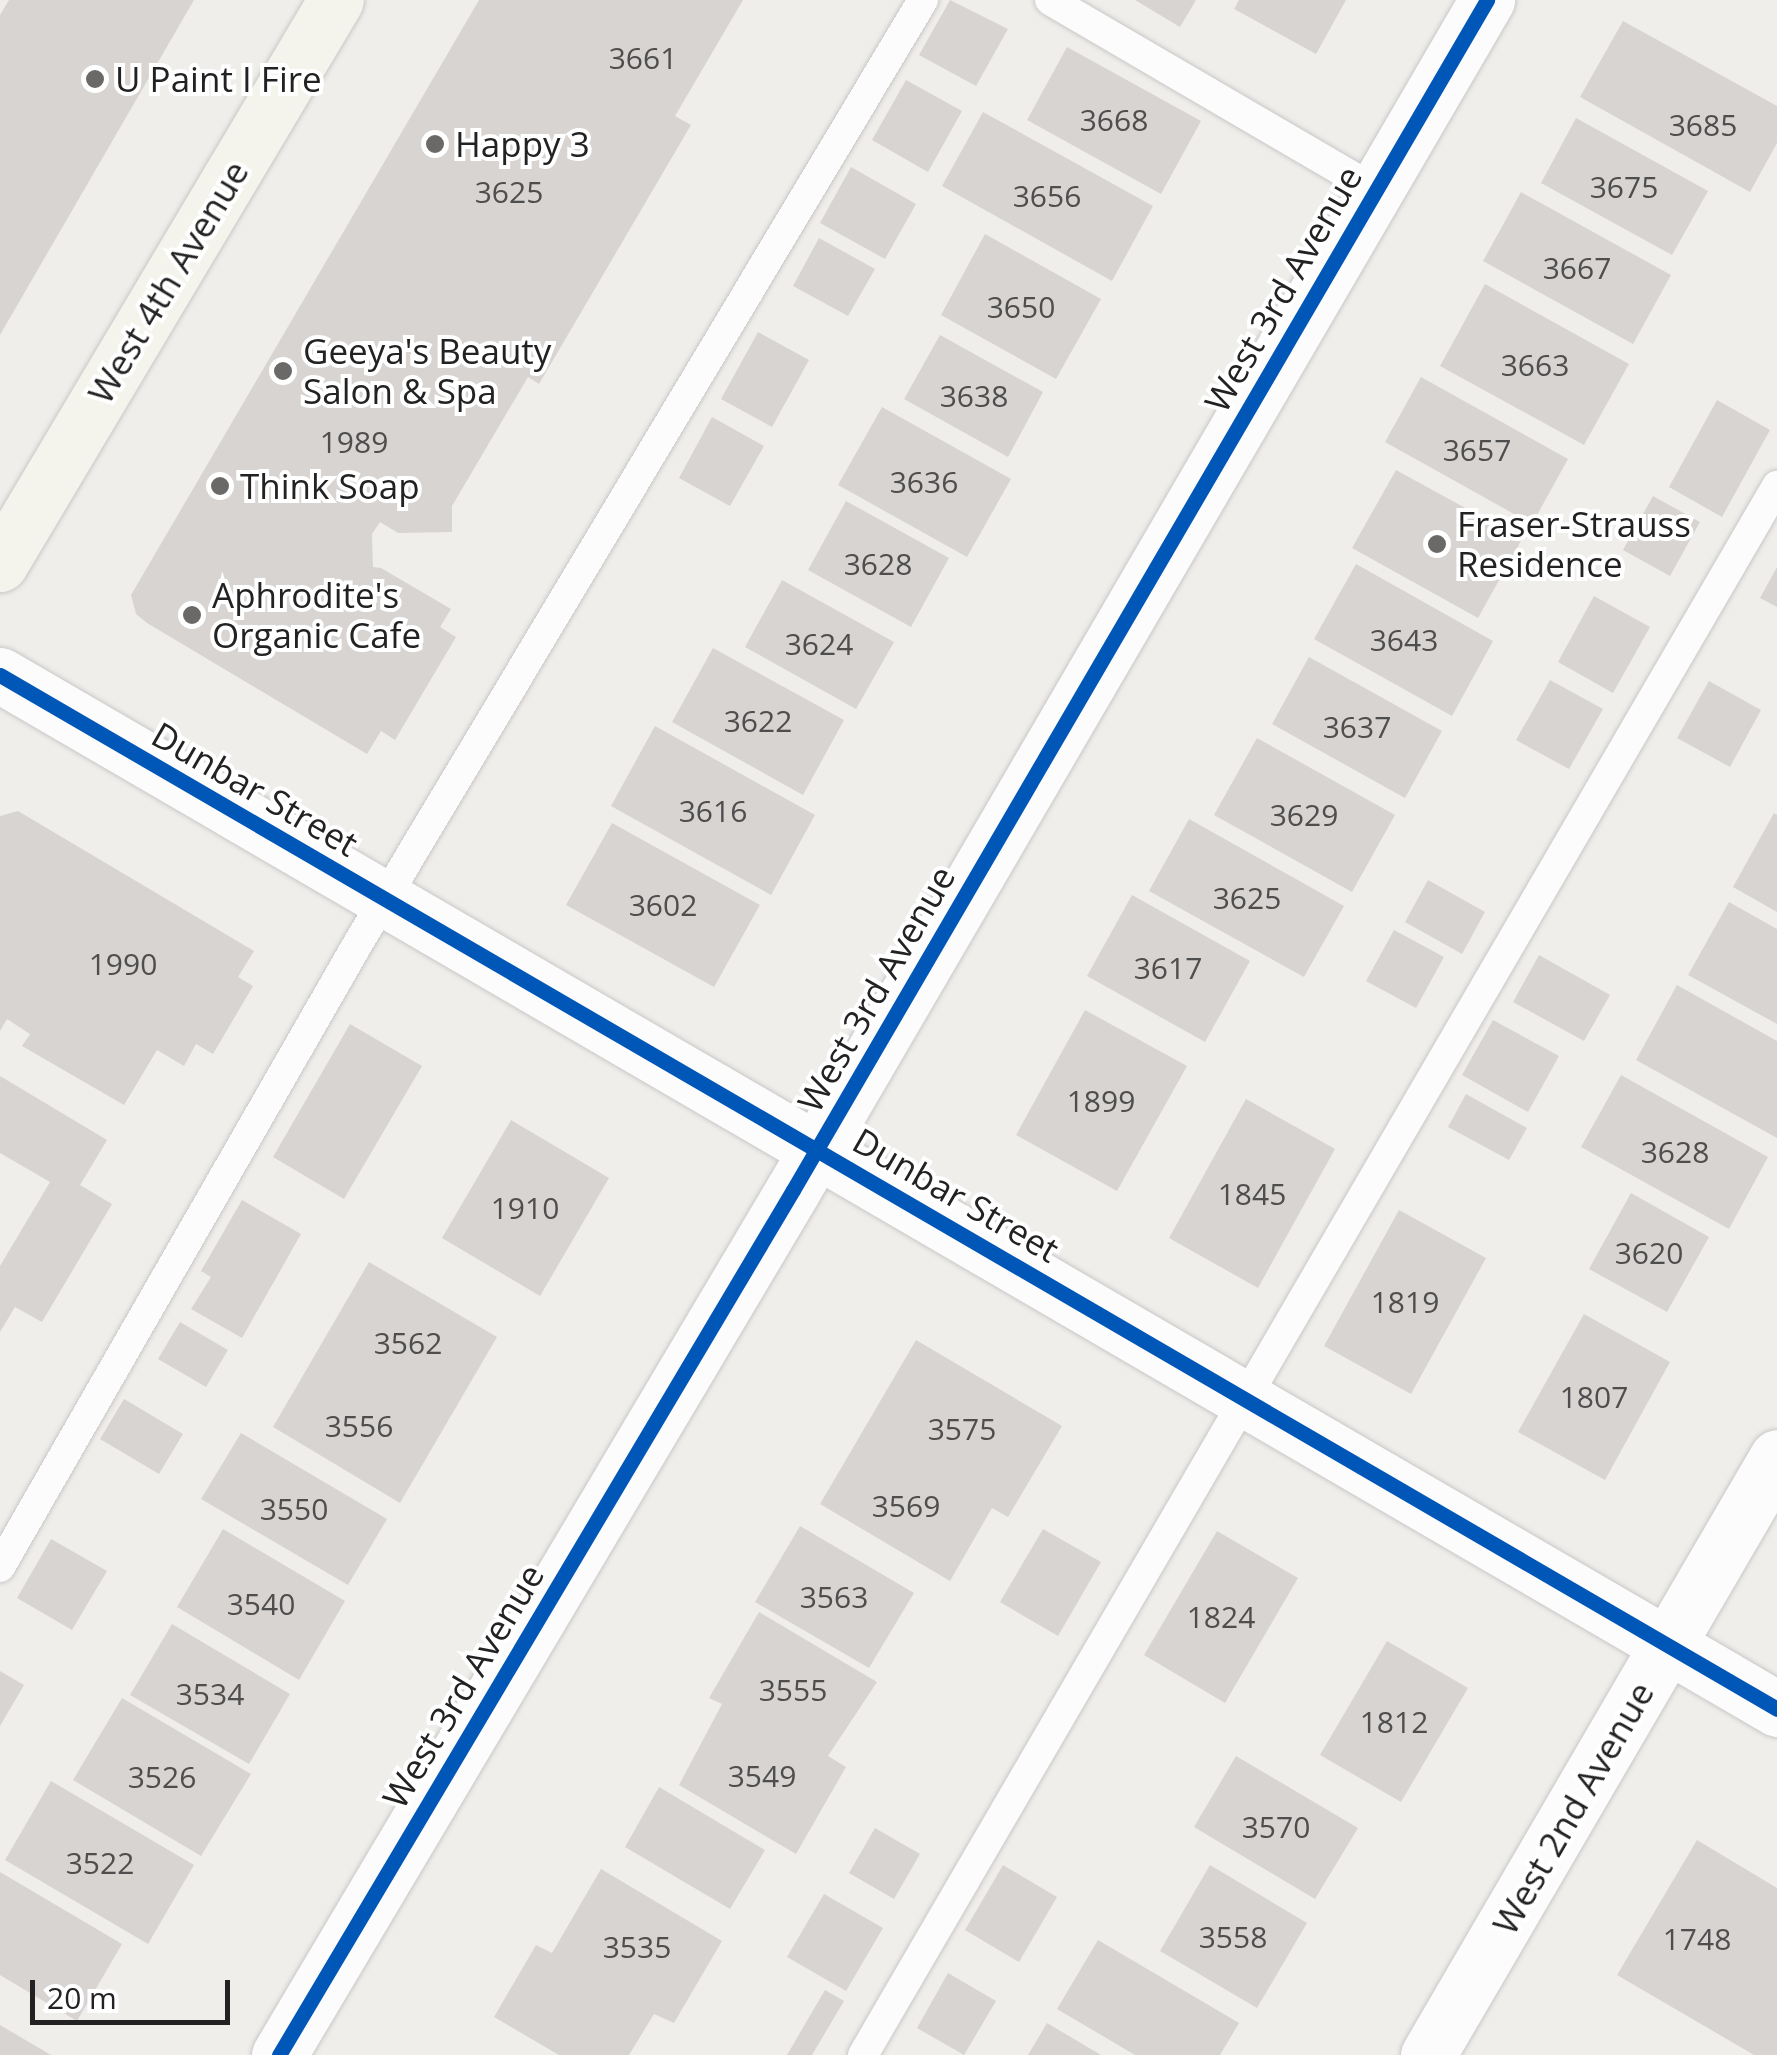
<!DOCTYPE html>
<style>
body{margin:0}
#map{position:relative;width:1777px;height:2055px;overflow:hidden;background:#f0eeeb;font-family:"Open Sans",sans-serif}
div>[style]{position:absolute}
[style*='--x']{left:calc(var(--x)*1px);top:calc(var(--y)*1px);width:calc(var(--w)*1px);rotate:calc(var(--a)*1deg)}
.building>*{inset:0;background:#d7d4d2}
.roads{filter:drop-shadow(0 0 2px #c9c8c7) drop-shadow(0 0 2px #c9c8c7)}
.service>*{height:30px;margin:-15px;padding:0 15px;transform-origin:15px;border-radius:15px;background:#fdfcfc}
.minor>*{height:55px;margin:-27.5px;padding:0 27.5px;transform-origin:27.5px;border-radius:27.5px;background:#fdfcfc}
.secondary>*{height:55px;margin:-27.5px;padding:0 27.5px;transform-origin:27.5px;border-radius:27.5px;background:#f4f4ed}
.cycleway>*{height:15px;margin:-7.5px;padding:0 7.5px;transform-origin:7.5px;border-radius:7.5px;background:#0057b8}
.dots>*{width:28px;height:28px;translate:-50% -50%;box-sizing:border-box;border:5px solid #fff;border-radius:50%}
span{translate:-50% -50%;white-space:nowrap;text-align:center;line-height:1.15;-webkit-text-stroke:8px #fff;paint-order:stroke}
.number-label{font-size:30px;color:#4f4e4e}
.number-label span{-webkit-text-stroke-width:0}
.poi-label{font-size:35px;color:#222}
.left{translate:0 -50%;text-align:left}
.street-label{font-size:35px;color:#222}
.scale{position:absolute;left:30px;top:1980px;width:200px;height:45px;box-sizing:border-box;border:5px solid #222;border-top:0;padding-left:12px;font-size:30px;line-height:35px;white-space:nowrap;color:#222;-webkit-text-stroke:8px #fff;paint-order:stroke}
</style>
<div id="map">
<div class="building">
<div style="clip-path:polygon(9px 0,194px 0,0 335px,0 15px)"></div>
<div style="clip-path:polygon(479px 0,743px 0,675px 116px,691px 125px,539px 384px,528px 377px,452px 506px,452px 532px,398px 533px,380px 522px,372px 534px,373px 567px,381px 568px,451px 609px,440px 627px,456px 637px,395px 740px,381px 731px,367px 754px,147px 623px,136px 614px,131px 595px)"></div>
<div style="clip-path:polygon(950px 0,1008px 29px,976px 86px,919px 55px)"></div>
<div style="clip-path:polygon(1135px 0,1196px 0,1180px 27px)"></div>
<div style="clip-path:polygon(1239px 0,1346px 0,1316px 54px,1234px 9px)"></div>
<div style="clip-path:polygon(1623px 21px,1777px 106px,1777px 143px,1750px 192px,1580px 97px)"></div>
<div style="clip-path:polygon(1067px 47px,1201px 121px,1161px 194px,1027px 120px)"></div>
<div style="clip-path:polygon(906px 80px,962px 111px,928px 172px,872px 140px)"></div>
<div style="clip-path:polygon(983px 112px,1153px 206px,1112px 281px,942px 186px)"></div>
<div style="clip-path:polygon(1576px 118px,1708px 191px,1672px 255px,1541px 183px)"></div>
<div style="clip-path:polygon(851px 167px,916px 204px,885px 259px,820px 223px)"></div>
<div style="clip-path:polygon(1521px 192px,1671px 275px,1633px 344px,1483px 261px)"></div>
<div style="clip-path:polygon(985px 234px,1101px 299px,1056px 379px,941px 315px)"></div>
<div style="clip-path:polygon(819px 238px,875px 269px,848px 316px,793px 286px)"></div>
<div style="clip-path:polygon(1485px 284px,1629px 364px,1584px 445px,1440px 366px)"></div>
<div style="clip-path:polygon(758px 332px,809px 360px,772px 427px,721px 399px)"></div>
<div style="clip-path:polygon(940px 335px,1043px 392px,1008px 457px,904px 399px)"></div>
<div style="clip-path:polygon(1421px 377px,1568px 459px,1532px 524px,1385px 442px)"></div>
<div style="clip-path:polygon(1717px 400px,1770px 430px,1722px 517px,1669px 487px)"></div>
<div style="clip-path:polygon(882px 407px,1011px 479px,967px 557px,838px 485px)"></div>
<div style="clip-path:polygon(712px 417px,764px 446px,730px 506px,679px 478px)"></div>
<div style="clip-path:polygon(1396px 470px,1522px 539px,1478px 618px,1352px 548px)"></div>
<div style="clip-path:polygon(1653px 496px,1700px 522px,1670px 576px,1623px 550px)"></div>
<div style="clip-path:polygon(846px 501px,949px 558px,911px 627px,808px 570px)"></div>
<div style="clip-path:polygon(1356px 564px,1493px 641px,1452px 716px,1314px 639px)"></div>
<div style="clip-path:polygon(1777px 567px,1777px 607px,1760px 598px)"></div>
<div style="clip-path:polygon(782px 580px,894px 642px,856px 709px,745px 647px)"></div>
<div style="clip-path:polygon(1594px 596px,1650px 627px,1613px 693px,1558px 662px)"></div>
<div style="clip-path:polygon(713px 648px,844px 720px,803px 795px,672px 722px)"></div>
<div style="clip-path:polygon(1309px 657px,1442px 731px,1405px 798px,1272px 724px)"></div>
<div style="clip-path:polygon(1550px 680px,1603px 709px,1569px 769px,1516px 740px)"></div>
<div style="clip-path:polygon(1709px 681px,1761px 710px,1730px 767px,1677px 738px)"></div>
<div style="clip-path:polygon(655px 726px,815px 815px,771px 895px,611px 806px)"></div>
<div style="clip-path:polygon(1257px 738px,1395px 815px,1352px 892px,1214px 815px)"></div>
<div style="clip-path:polygon(18px 811px,254px 951px,238px 977px,253px 986px,213px 1054px,196px 1044px,184px 1066px,157px 1050px,124px 1105px,22px 1046px,30px 1034px,7px 1019px,0 1031px,0 816px)"></div>
<div style="clip-path:polygon(1774px 813px,1777px 815px,1777px 912px,1733px 887px)"></div>
<div style="clip-path:polygon(1189px 819px,1344px 906px,1304px 977px,1149px 891px)"></div>
<div style="clip-path:polygon(612px 823px,760px 905px,714px 987px,566px 905px)"></div>
<div style="clip-path:polygon(1428px 880px,1485px 912px,1462px 954px,1405px 922px)"></div>
<div style="clip-path:polygon(1132px 895px,1250px 961px,1205px 1042px,1087px 976px)"></div>
<div style="clip-path:polygon(1729px 902px,1777px 929px,1777px 1024px,1688px 975px)"></div>
<div style="clip-path:polygon(1394px 930px,1444px 957px,1416px 1008px,1366px 981px)"></div>
<div style="clip-path:polygon(1539px 955px,1610px 995px,1584px 1041px,1513px 1002px)"></div>
<div style="clip-path:polygon(1677px 985px,1777px 1041px,1777px 1138px,1636px 1060px)"></div>
<div style="clip-path:polygon(1085px 1010px,1187px 1066px,1117px 1191px,1016px 1135px)"></div>
<div style="clip-path:polygon(1493px 1020px,1559px 1056px,1528px 1112px,1462px 1075px)"></div>
<div style="clip-path:polygon(350px 1024px,422px 1066px,344px 1199px,273px 1157px)"></div>
<div style="clip-path:polygon(1621px 1075px,1768px 1157px,1729px 1229px,1581px 1147px)"></div>
<div style="clip-path:polygon(0 1076px,107px 1140px,80px 1185px,112px 1204px,42px 1322px,15px 1307px,0 1332px,0 1266px,50px 1182px,0 1153px)"></div>
<div style="clip-path:polygon(1466px 1094px,1527px 1128px,1509px 1160px,1448px 1127px)"></div>
<div style="clip-path:polygon(1246px 1099px,1335px 1149px,1258px 1288px,1169px 1238px)"></div>
<div style="clip-path:polygon(511px 1120px,609px 1178px,540px 1296px,442px 1238px)"></div>
<div style="clip-path:polygon(1631px 1193px,1709px 1237px,1667px 1312px,1589px 1269px)"></div>
<div style="clip-path:polygon(242px 1200px,301px 1234px,242px 1338px,191px 1309px,211px 1277px,201px 1271px)"></div>
<div style="clip-path:polygon(1399px 1210px,1486px 1258px,1411px 1394px,1324px 1346px)"></div>
<div style="clip-path:polygon(369px 1262px,497px 1337px,400px 1503px,273px 1427px)"></div>
<div style="clip-path:polygon(1584px 1314px,1670px 1362px,1605px 1480px,1518px 1432px)"></div>
<div style="clip-path:polygon(180px 1322px,228px 1350px,206px 1387px,158px 1359px)"></div>
<div style="clip-path:polygon(916px 1340px,1062px 1426px,1008px 1517px,992px 1508px,950px 1581px,820px 1504px)"></div>
<div style="clip-path:polygon(124px 1399px,183px 1434px,159px 1474px,100px 1439px)"></div>
<div style="clip-path:polygon(241px 1433px,387px 1519px,348px 1585px,201px 1499px)"></div>
<div style="clip-path:polygon(800px 1526px,914px 1593px,869px 1668px,755px 1602px)"></div>
<div style="clip-path:polygon(223px 1529px,345px 1601px,299px 1680px,177px 1607px)"></div>
<div style="clip-path:polygon(1043px 1529px,1101px 1562px,1058px 1636px,1000px 1602px)"></div>
<div style="clip-path:polygon(1217px 1531px,1298px 1578px,1225px 1703px,1144px 1655px)"></div>
<div style="clip-path:polygon(51px 1539px,107px 1571px,72px 1630px,17px 1598px)"></div>
<div style="clip-path:polygon(759px 1612px,877px 1682px,828px 1756px,846px 1767px,796px 1854px,679px 1785px,722px 1704px,709px 1698px)"></div>
<div style="clip-path:polygon(172px 1624px,290px 1694px,249px 1764px,130px 1695px)"></div>
<div style="clip-path:polygon(1387px 1641px,1468px 1688px,1401px 1802px,1320px 1755px)"></div>
<div style="clip-path:polygon(0 1671px,24px 1685px,0 1726px)"></div>
<div style="clip-path:polygon(122px 1698px,251px 1774px,201px 1856px,73px 1780px)"></div>
<div style="clip-path:polygon(1236px 1756px,1358px 1828px,1315px 1899px,1194px 1827px)"></div>
<div style="clip-path:polygon(51px 1781px,194px 1865px,148px 1944px,5px 1860px)"></div>
<div style="clip-path:polygon(659px 1787px,765px 1850px,730px 1909px,625px 1847px)"></div>
<div style="clip-path:polygon(875px 1828px,920px 1854px,894px 1899px,849px 1873px)"></div>
<div style="clip-path:polygon(1697px 1840px,1777px 1888px,1777px 2055px,1754px 2055px,1617px 1975px)"></div>
<div style="clip-path:polygon(1003px 1865px,1057px 1897px,1019px 1962px,965px 1930px)"></div>
<div style="clip-path:polygon(1210px 1865px,1307px 1923px,1257px 2008px,1160px 1951px)"></div>
<div style="clip-path:polygon(601px 1869px,722px 1941px,674px 2023px,654px 2014px,629px 2055px,559px 2055px,494px 2017px,536px 1945px,552px 1953px)"></div>
<div style="clip-path:polygon(0 1872px,122px 1944px,77px 2021px,0 1975px)"></div>
<div style="clip-path:polygon(824px 1894px,883px 1928px,846px 1991px,787px 1957px)"></div>
<div style="clip-path:polygon(1098px 1940px,1239px 2023px,1220px 2055px,1135px 2055px,1057px 2009px)"></div>
<div style="clip-path:polygon(948px 1973px,996px 2001px,964px 2055px,917px 2028px)"></div>
<div style="clip-path:polygon(825px 1990px,844px 2001px,812px 2055px,787px 2055px)"></div>
<div style="clip-path:polygon(1047px 2023px,1101px 2055px,1028px 2055px)"></div>
<div style="clip-path:polygon(0 2025px,51px 2055px,0 2055px)"></div>
</div>
<div class="roads">
<div class="service">
<div style="--x:1050;--y:0;--w:376;--a:30.3"></div>
<div style="--x:0;--y:1567;--w:723;--a:-60.14"></div>
<div style="--x:360;--y:940;--w:1096;--a:-59.08"></div>
<div style="--x:863;--y:2055;--w:1816;--a:-59.78"></div>
</div>
<div class="minor">
<div style="--x:0;--y:675;--w:2056;--a:30.19"></div>
<div style="--x:279;--y:2055;--w:1006;--a:-59.28"></div>
<div style="--x:793;--y:1190;--w:1378;--a:-59.75"></div>
<div style="--x:1428;--y:2055;--w:692;--a:-59.73"></div>
</div>
<div class="secondary">
<div style="--x:0;--y:564;--w:656;--a:-59.22"></div>
</div>
</div>
<div class="cycleway">
<div style="--x:0;--y:675;--w:2056;--a:30.19"></div>
<div style="--x:279;--y:2055;--w:1006;--a:-59.28"></div>
<div style="--x:793;--y:1190;--w:1378;--a:-59.75"></div>
</div>
<div class="dots">
<div style="left:95px;top:79px;background:#6a6968"></div>
<div style="left:435px;top:144px;background:#6a6968"></div>
<div style="left:283px;top:371px;background:#6a6968"></div>
<div style="left:220px;top:486px;background:#6a6968"></div>
<div style="left:1437px;top:544px;background:#6a6968"></div>
<div style="left:192px;top:615px;background:#6a6968"></div>
</div>
<div class="number-label">
<span style="left:643px;top:58px">3661</span>
<span style="left:1114px;top:120px">3668</span>
<span style="left:1703px;top:125px">3685</span>
<span style="left:1624px;top:187px">3675</span>
<span style="left:509px;top:192px">3625</span>
<span style="left:1047px;top:196px">3656</span>
<span style="left:1577px;top:268px">3667</span>
<span style="left:1021px;top:307px">3650</span>
<span style="left:1535px;top:365px">3663</span>
<span style="left:974px;top:396px">3638</span>
<span style="left:354px;top:442px">1989</span>
<span style="left:1477px;top:450px">3657</span>
<span style="left:924px;top:482px">3636</span>
<span style="left:878px;top:564px">3628</span>
<span style="left:1404px;top:640px">3643</span>
<span style="left:819px;top:644px">3624</span>
<span style="left:758px;top:721px">3622</span>
<span style="left:1357px;top:727px">3637</span>
<span style="left:713px;top:811px">3616</span>
<span style="left:1304px;top:815px">3629</span>
<span style="left:1247px;top:898px">3625</span>
<span style="left:663px;top:905px">3602</span>
<span style="left:123px;top:964px">1990</span>
<span style="left:1168px;top:968px">3617</span>
<span style="left:1101px;top:1101px">1899</span>
<span style="left:1675px;top:1152px">3628</span>
<span style="left:1252px;top:1194px">1845</span>
<span style="left:525px;top:1208px">1910</span>
<span style="left:1649px;top:1253px">3620</span>
<span style="left:1405px;top:1302px">1819</span>
<span style="left:408px;top:1343px">3562</span>
<span style="left:1594px;top:1397px">1807</span>
<span style="left:359px;top:1426px">3556</span>
<span style="left:962px;top:1429px">3575</span>
<span style="left:906px;top:1506px">3569</span>
<span style="left:294px;top:1509px">3550</span>
<span style="left:834px;top:1597px">3563</span>
<span style="left:261px;top:1604px">3540</span>
<span style="left:1221px;top:1617px">1824</span>
<span style="left:793px;top:1690px">3555</span>
<span style="left:210px;top:1694px">3534</span>
<span style="left:1394px;top:1722px">1812</span>
<span style="left:762px;top:1776px">3549</span>
<span style="left:162px;top:1777px">3526</span>
<span style="left:1276px;top:1827px">3570</span>
<span style="left:100px;top:1863px">3522</span>
<span style="left:1233px;top:1937px">3558</span>
<span style="left:1697px;top:1939px">1748</span>
<span style="left:637px;top:1947px">3535</span>
</div>
<div class="poi-label">
<span class="left" style="left:115px;top:79px">U Paint I Fire</span>
<span class="left" style="left:455px;top:144px">Happy 3</span>
<span class="left" style="left:303px;top:371px">Geeya's Beauty<br>Salon &amp; Spa</span>
<span class="left" style="left:240px;top:486px">Think Soap</span>
<span class="left" style="left:1457px;top:544px">Fraser-Strauss<br>Residence</span>
<span class="left" style="left:212px;top:615px">Aphrodite's<br>Organic Cafe</span>
</div>
<div class="street-label">
<span style="left:168px;top:282px;rotate:-59deg">West 4th Avenue</span>
<span style="left:1283px;top:289px;rotate:-60deg">West 3rd Avenue</span>
<span style="left:255px;top:789px;rotate:30deg">Dunbar Street</span>
<span style="left:876px;top:989px;rotate:-60deg">West 3rd Avenue</span>
<span style="left:956px;top:1195px;rotate:30deg">Dunbar Street</span>
<span style="left:463px;top:1686px;rotate:-59deg">West 3rd Avenue</span>
<span style="left:1573px;top:1808px;rotate:-60deg">West 2nd Avenue</span>
</div>
<div class="scale">20 m</div>
</div>
